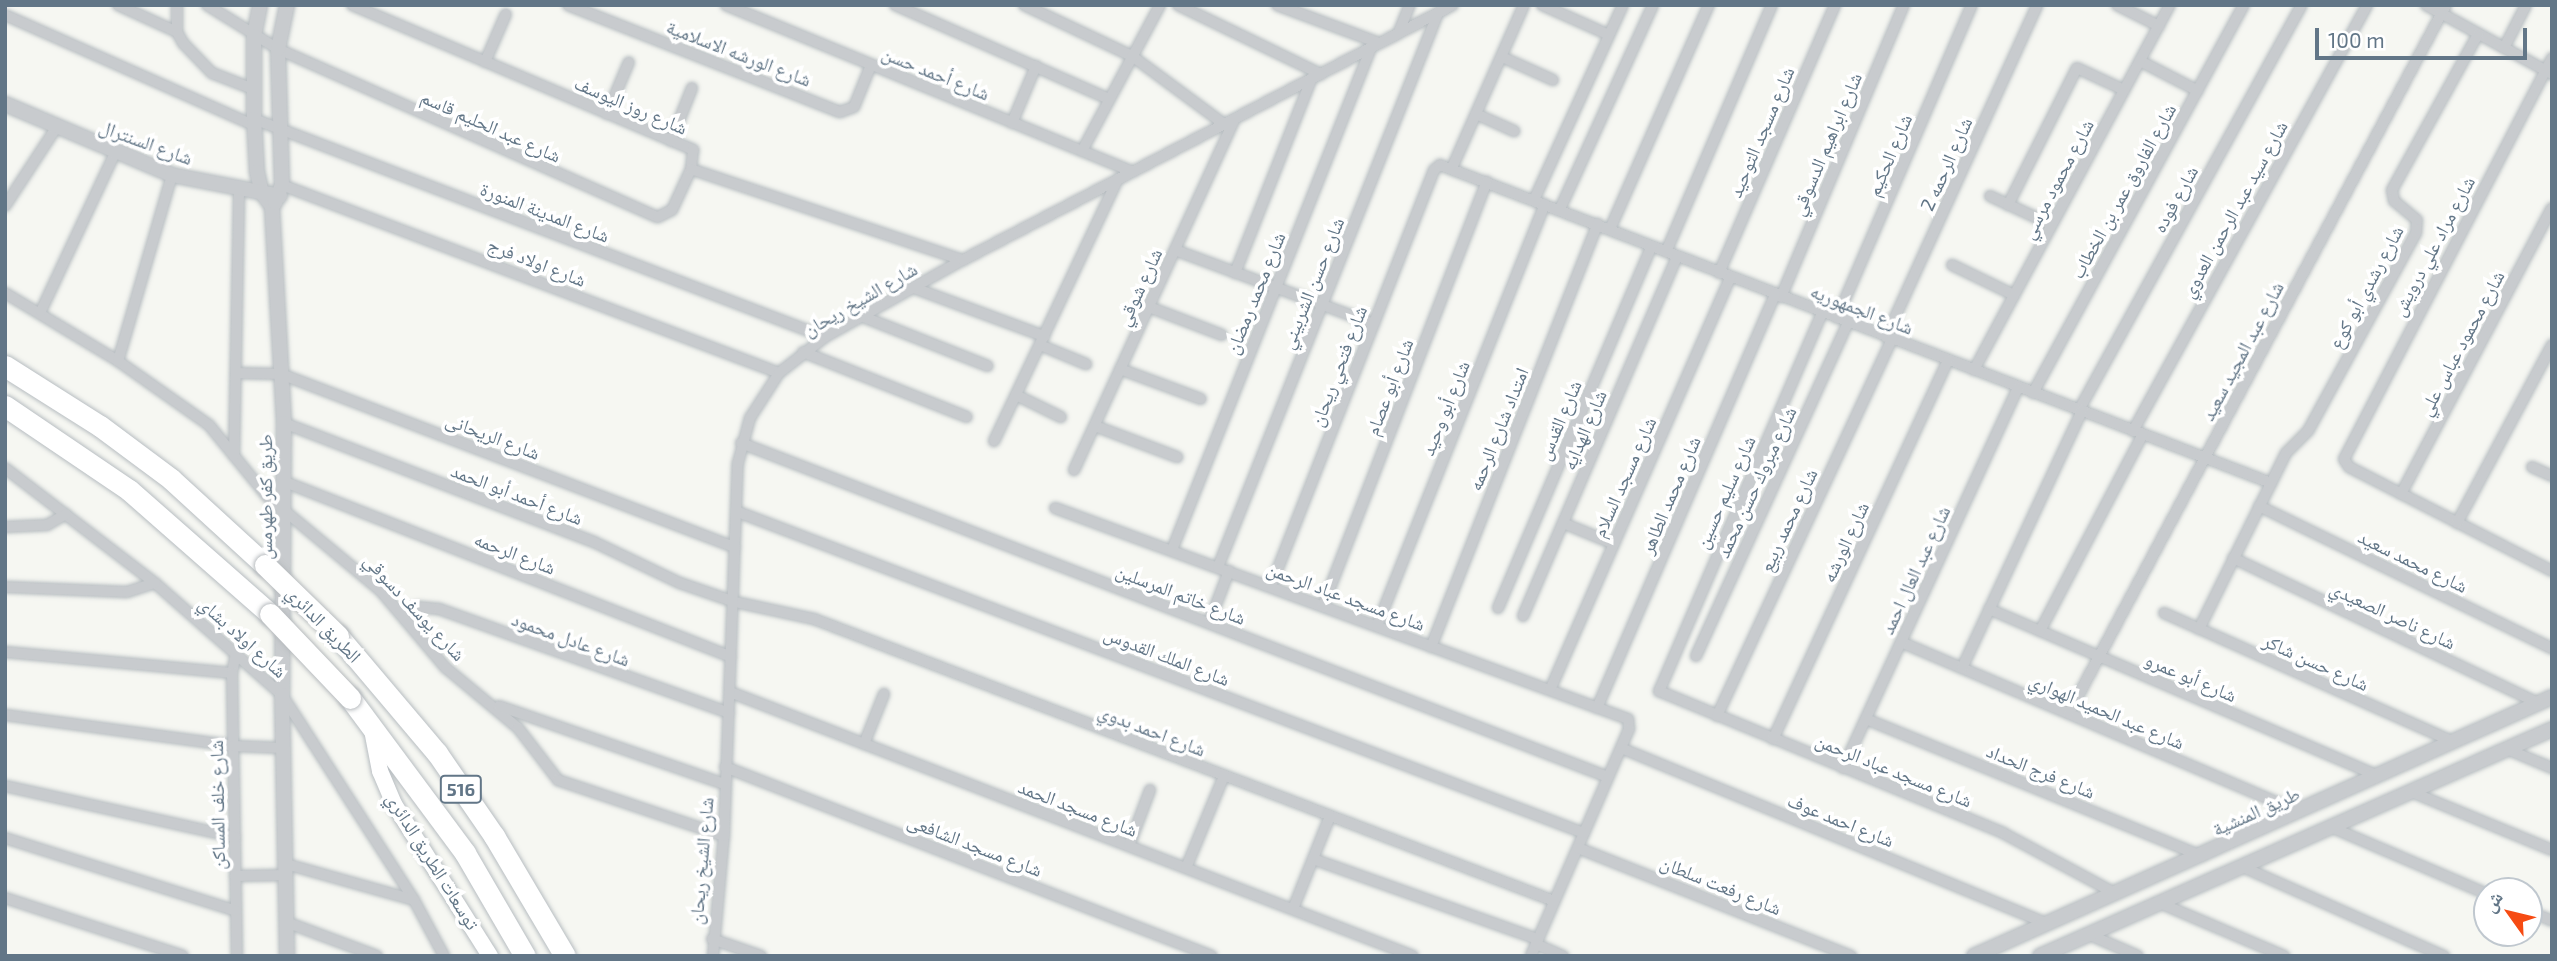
<!DOCTYPE html>
<meta charset="utf-8">
<style>
body{margin:0}
#map{position:relative;width:2557px;height:961px;overflow:hidden;background:#f6f7f2;font-family:"Exo 2","Noto Naskh Arabic",sans-serif}
div>[style]{position:absolute}
[style*='--x']{left:calc(var(--x)*1px);top:calc(var(--y)*1px);width:calc(var(--w)*1px);rotate:calc(var(--a)*1deg)}
.roads{filter:drop-shadow(0 0 2px #b7bdc1) drop-shadow(0 0 2px #b7bdc1)}
.minor>*{height:10px;margin:-5px;padding:0 5px;transform-origin:5px;border-radius:5px;background:#c8cbce}
.tertiary>*{height:14px;margin:-7px;padding:0 7px;transform-origin:7px;border-radius:7px;background:#c8cbce}
.secondary>*{height:16px;margin:-8px;padding:0 8px;transform-origin:8px;border-radius:8px;background:#fff}
.motorway>*{height:21px;margin:-10.5px;padding:0 10.5px;transform-origin:10.5px;border-radius:10.5px;background:#fff}
.bridges{filter:drop-shadow(0 0 2px #b7bbbe) drop-shadow(0 0 2px #b7bbbe)}
.motorway-bridge>*{height:21px;margin:-10.5px;padding:0 10.5px;transform-origin:10.5px;border-radius:10.5px;background:#fff}
span{translate:-50% -50%;white-space:nowrap;text-align:center;line-height:1.15;-webkit-text-stroke:7px #fff;paint-order:stroke}
.shield-label span{padding:2px 5px;background:#fff;border:2px solid;border-radius:5px;-webkit-text-stroke-width:0}
.shield-label{font-size:18px;color:#627687;font-weight:700}
.street-label{font-size:19px;color:#627687}
.frame{position:absolute;inset:0;border:7px solid #627687;pointer-events:none}
.north{position:absolute;left:2473px;top:877px;width:70px;height:70px;box-sizing:border-box;background:#fff;border:2px solid #c0c8cf;border-radius:50%;rotate:304deg;font-size:19px;font-weight:700;line-height:28px;text-align:center;color:#627687}
.north::after{content:'';display:block;margin:auto;width:24px;height:32px;background:#f64b13;clip-path:polygon(50% 0,100% 100%,50% 72%,0 100%)}
.scale{position:absolute;left:2315px;top:28px;width:212px;height:32px;box-sizing:border-box;border:4px solid #627687;border-top:0;padding-left:9px;font-size:21px;line-height:24px;white-space:nowrap;color:#627687;-webkit-text-stroke:5px #fff;paint-order:stroke}
</style>
<div id="map">
<div class="roads">
<div class="minor">
<div style="--x:118;--y:5;--w:65;--a:24.6"></div>
<div style="--x:177;--y:5;--w:27;--a:90"></div>
<div style="--x:177;--y:32;--w:13;--a:61"></div>
<div style="--x:183;--y:43;--w:42;--a:46"></div>
<div style="--x:212;--y:73;--w:44;--a:21.3"></div>
<div style="--x:207;--y:5;--w:84;--a:31.8"></div>
<div style="--x:278;--y:49;--w:415;--a:23.9"></div>
<div style="--x:658;--y:217;--w:16;--a:-27"></div>
<div style="--x:672;--y:210;--w:45;--a:-65.1"></div>
<div style="--x:352;--y:5;--w:371;--a:23"></div>
<div style="--x:693;--y:150;--w:19;--a:96"></div>
<div style="--x:691;--y:169;--w:287;--a:18.5"></div>
<div style="--x:568;--y:5;--w:292;--a:21.5"></div>
<div style="--x:840;--y:112;--w:15;--a:-20"></div>
<div style="--x:854;--y:107;--w:45;--a:-68"></div>
<div style="--x:726;--y:5;--w:440;--a:22.3"></div>
<div style="--x:895;--y:5;--w:234;--a:23.7"></div>
<div style="--x:1024;--y:5;--w:119;--a:25.3"></div>
<div style="--x:1132;--y:56;--w:114;--a:36.5"></div>
<div style="--x:1178;--y:5;--w:159;--a:25.8"></div>
<div style="--x:1277;--y:5;--w:109;--a:20.4"></div>
<div style="--x:1542;--y:5;--w:73;--a:24.1"></div>
<div style="--x:2117;--y:5;--w:47;--a:26.6"></div>
<div style="--x:2426;--y:5;--w:144;--a:28.7"></div>
<div style="--x:5;--y:15;--w:274;--a:23.9"></div>
<div style="--x:1398;--y:34;--w:31;--a:-68"></div>
<div style="--x:2504;--y:48;--w:48;--a:-62.9"></div>
<div style="--x:1502;--y:57;--w:56;--a:24.3"></div>
<div style="--x:2552;--y:58;--w:452;--a:117.4"></div>
<div style="--x:2344;--y:459;--w:9;--a:58"></div>
<div style="--x:2349;--y:467;--w:228;--a:27.1"></div>
<div style="--x:2140;--y:61;--w:65;--a:27.3"></div>
<div style="--x:485;--y:62;--w:52;--a:-66.4"></div>
<div style="--x:607;--y:114;--w:56;--a:-67.1"></div>
<div style="--x:1476;--y:114;--w:42;--a:24.1"></div>
<div style="--x:254;--y:119;--w:611;--a:20.9"></div>
<div style="--x:1012;--y:123;--w:62;--a:-67.2"></div>
<div style="--x:671;--y:141;--w:57;--a:-68.4"></div>
<div style="--x:1082;--y:151;--w:166;--a:-61.9"></div>
<div style="--x:1452;--y:168;--w:178;--a:-66.2"></div>
<div style="--x:282;--y:185;--w:531;--a:20.72"></div>
<div style="--x:1990;--y:196;--w:68;--a:25.1"></div>
<div style="--x:1534;--y:200;--w:214;--a:-65.5"></div>
<div style="--x:2008;--y:205;--w:153;--a:-63.3"></div>
<div style="--x:2077;--y:68;--w:52;--a:25.1"></div>
<div style="--x:5;--y:206;--w:93;--a:-56.8"></div>
<div style="--x:1560;--y:209;--w:224;--a:-65.5"></div>
<div style="--x:1610;--y:229;--w:245;--a:-66.2"></div>
<div style="--x:1175;--y:250;--w:212;--a:20.4"></div>
<div style="--x:1666;--y:252;--w:269;--a:-66.8"></div>
<div style="--x:1952;--y:265;--w:69;--a:25.8"></div>
<div style="--x:1235;--y:273;--w:210;--a:-68.5"></div>
<div style="--x:1719;--y:273;--w:292;--a:-66.6"></div>
<div style="--x:914;--y:288;--w:139;--a:20.3"></div>
<div style="--x:5;--y:293;--w:132;--a:31"></div>
<div style="--x:118;--y:361;--w:111;--a:35.1"></div>
<div style="--x:209;--y:425;--w:92;--a:50.8"></div>
<div style="--x:267;--y:496;--w:147;--a:39.8"></div>
<div style="--x:380;--y:590;--w:102;--a:49.8"></div>
<div style="--x:446;--y:668;--w:94;--a:39.8"></div>
<div style="--x:518;--y:728;--w:66;--a:52.4"></div>
<div style="--x:558;--y:780;--w:175;--a:18.6"></div>
<div style="--x:1781;--y:297;--w:317;--a:-67.2"></div>
<div style="--x:1149;--y:307;--w:78;--a:21"></div>
<div style="--x:41;--y:311;--w:174;--a:-64.9"></div>
<div style="--x:1822;--y:313;--w:412;--a:113.3"></div>
<div style="--x:1659;--y:691;--w:372;--a:22.4"></div>
<div style="--x:2003;--y:833;--w:129;--a:28.2"></div>
<div style="--x:861;--y:316;--w:136;--a:21.5"></div>
<div style="--x:1837;--y:318;--w:341;--a:-66.7"></div>
<div style="--x:1886;--y:337;--w:365;--a:-65.5"></div>
<div style="--x:1040;--y:345;--w:50;--a:22.4"></div>
<div style="--x:803;--y:352;--w:176;--a:21.6"></div>
<div style="--x:118;--y:361;--w:194;--a:-73.8"></div>
<div style="--x:1120;--y:369;--w:86;--a:20.3"></div>
<div style="--x:1974;--y:370;--w:414;--a:-61.8"></div>
<div style="--x:236;--y:373;--w:45;--a:1.3"></div>
<div style="--x:281;--y:374;--w:486;--a:20.9"></div>
<div style="--x:2033;--y:393;--w:442;--a:-61.5"></div>
<div style="--x:1016;--y:395;--w:50;--a:26.1"></div>
<div style="--x:2079;--y:410;--w:462;--a:-61.2"></div>
<div style="--x:284;--y:423;--w:332;--a:21"></div>
<div style="--x:594;--y:542;--w:95;--a:25.5"></div>
<div style="--x:680;--y:583;--w:58;--a:19.1"></div>
<div style="--x:735;--y:602;--w:81;--a:12.1"></div>
<div style="--x:814;--y:619;--w:792;--a:20.86"></div>
<div style="--x:1095;--y:426;--w:88;--a:20.7"></div>
<div style="--x:2133;--y:431;--w:486;--a:-61.2"></div>
<div style="--x:994;--y:441;--w:290;--a:-64.7"></div>
<div style="--x:741;--y:443;--w:929;--a:21.07"></div>
<div style="--x:234;--y:456;--w:265;--a:-88.9"></div>
<div style="--x:2532;--y:467;--w:22;--a:24"></div>
<div style="--x:5;--y:468;--w:189;--a:37.5"></div>
<div style="--x:155;--y:583;--w:169;--a:41.4"></div>
<div style="--x:282;--y:695;--w:244;--a:57.2"></div>
<div style="--x:414;--y:900;--w:64;--a:61.8"></div>
<div style="--x:1074;--y:470;--w:386;--a:-65.4"></div>
<div style="--x:285;--y:482;--w:479;--a:21.4"></div>
<div style="--x:2401;--y:494;--w:323;--a:-62.2"></div>
<div style="--x:2259;--y:506;--w:326;--a:25.9"></div>
<div style="--x:1055;--y:508;--w:611;--a:20.22"></div>
<div style="--x:1628;--y:719;--w:10;--a:84"></div>
<div style="--x:1629;--y:729;--w:247;--a:113.4"></div>
<div style="--x:738;--y:512;--w:905;--a:20.78"></div>
<div style="--x:1563;--y:523;--w:55;--a:22.4"></div>
<div style="--x:2457;--y:523;--w:202;--a:-61.9"></div>
<div style="--x:5;--y:527;--w:42;--a:-2.7"></div>
<div style="--x:47;--y:525;--w:22;--a:-30"></div>
<div style="--x:1172;--y:550;--w:540;--a:-68.38"></div>
<div style="--x:2233;--y:558;--w:339;--a:25.4"></div>
<div style="--x:1218;--y:567;--w:596;--a:-68.34"></div>
<div style="--x:1271;--y:586;--w:447;--a:-68.6"></div>
<div style="--x:1434;--y:170;--w:8;--a:-40"></div>
<div style="--x:1440;--y:165;--w:890;--a:20.94"></div>
<div style="--x:5;--y:587;--w:122;--a:2.3"></div>
<div style="--x:127;--y:592;--w:29;--a:-18"></div>
<div style="--x:1323;--y:606;--w:455;--a:-68.9"></div>
<div style="--x:1498;--y:608;--w:393;--a:-67"></div>
<div style="--x:1989;--y:609;--w:424;--a:23.2"></div>
<div style="--x:400;--y:611;--w:19;--a:-12"></div>
<div style="--x:419;--y:607;--w:20;--a:6"></div>
<div style="--x:439;--y:609;--w:308;--a:19.7"></div>
<div style="--x:2164;--y:613;--w:317;--a:24"></div>
<div style="--x:1523;--y:616;--w:391;--a:-66.8"></div>
<div style="--x:1209;--y:623;--w:56;--a:-69"></div>
<div style="--x:1377;--y:626;--w:454;--a:-68.3"></div>
<div style="--x:2199;--y:629;--w:196;--a:-63.7"></div>
<div style="--x:2286;--y:453;--w:31;--a:-45"></div>
<div style="--x:2308;--y:431;--w:226;--a:-61.4"></div>
<div style="--x:2416;--y:233;--w:13;--a:-86"></div>
<div style="--x:2417;--y:220;--w:30;--a:-140"></div>
<div style="--x:2394;--y:201;--w:11;--a:-100"></div>
<div style="--x:2392;--y:190;--w:178;--a:-61.1"></div>
<div style="--x:2040;--y:631;--w:222;--a:-62.4"></div>
<div style="--x:1901;--y:642;--w:433;--a:23.1"></div>
<div style="--x:1431;--y:647;--w:455;--a:-68.5"></div>
<div style="--x:5;--y:652;--w:228;--a:5.3"></div>
<div style="--x:236;--y:653;--w:20;--a:101"></div>
<div style="--x:232;--y:673;--w:283;--a:89"></div>
<div style="--x:1696;--y:656;--w:366;--a:-65.5"></div>
<div style="--x:1962;--y:668;--w:284;--a:-65"></div>
<div style="--x:1550;--y:690;--w:450;--a:-66.4"></div>
<div style="--x:730;--y:692;--w:732;--a:21.13"></div>
<div style="--x:499;--y:706;--w:238;--a:19.1"></div>
<div style="--x:1597;--y:708;--w:450;--a:-66.7"></div>
<div style="--x:2069;--y:713;--w:802;--a:-61.97"></div>
<div style="--x:5;--y:715;--w:230;--a:7.7"></div>
<div style="--x:233;--y:746;--w:51;--a:2.2"></div>
<div style="--x:1717;--y:716;--w:416;--a:-65.1"></div>
<div style="--x:1866;--y:719;--w:363;--a:22.2"></div>
<div style="--x:1773;--y:739;--w:417;--a:-65.2"></div>
<div style="--x:864;--y:744;--w:54;--a:-68.2"></div>
<div style="--x:1621;--y:748;--w:461;--a:22.4"></div>
<div style="--x:2509;--y:750;--w:47;--a:22.7"></div>
<div style="--x:725;--y:767;--w:522;--a:21.21"></div>
<div style="--x:1843;--y:768;--w:419;--a:-65.3"></div>
<div style="--x:5;--y:786;--w:236;--a:12.5"></div>
<div style="--x:2414;--y:793;--w:149;--a:22.4"></div>
<div style="--x:2333;--y:828;--w:168;--a:23.2"></div>
<div style="--x:5;--y:838;--w:242;--a:17.5"></div>
<div style="--x:1129;--y:846;--w:60;--a:-69.4"></div>
<div style="--x:1578;--y:848;--w:294;--a:21.6"></div>
<div style="--x:1313;--y:859;--w:239;--a:19.6"></div>
<div style="--x:286;--y:864;--w:133;--a:15.7"></div>
<div style="--x:1186;--y:868;--w:100;--a:-67.6"></div>
<div style="--x:2245;--y:868;--w:218;--a:23.9"></div>
<div style="--x:235;--y:876;--w:51;--a:-1.1"></div>
<div style="--x:5;--y:898;--w:187;--a:18"></div>
<div style="--x:2162;--y:904;--w:133;--a:23.1"></div>
<div style="--x:1293;--y:909;--w:100;--a:-68.3"></div>
<div style="--x:2529;--y:911;--w:25;--a:23"></div>
<div style="--x:286;--y:922;--w:97;--a:20.5"></div>
<div style="--x:2090;--y:935;--w:52;--a:23.6"></div>
<div style="--x:712;--y:939;--w:52;--a:19.1"></div>
<div style="--x:1536;--y:944;--w:30;--a:24"></div>
<div style="--x:713;--y:956;--w:121;--a:-84.8"></div>
<div style="--x:724;--y:836;--w:373;--a:-87.9"></div>
<div style="--x:738;--y:463;--w:47;--a:-75.1"></div>
<div style="--x:750;--y:418;--w:54;--a:-57.2"></div>
<div style="--x:779;--y:373;--w:58;--a:-38"></div>
<div style="--x:825;--y:337;--w:158;--a:-29.2"></div>
<div style="--x:963;--y:260;--w:552;--a:-27.49"></div>
</div>
<div class="tertiary">
<div style="--x:260;--y:5;--w:32;--a:101"></div>
<div style="--x:254;--y:36;--w:83;--a:90"></div>
<div style="--x:254;--y:119;--w:53;--a:86.8"></div>
<div style="--x:257;--y:172;--w:22;--a:77"></div>
<div style="--x:262;--y:193;--w:17;--a:54"></div>
<div style="--x:272;--y:207;--w:216;--a:86.8"></div>
<div style="--x:284;--y:423;--w:272;--a:90.4"></div>
<div style="--x:282;--y:695;--w:261;--a:88.9"></div>
<div style="--x:5;--y:104;--w:181;--a:23"></div>
<div style="--x:172;--y:175;--w:110;--a:11"></div>
<div style="--x:275;--y:203;--w:19;--a:-69"></div>
<div style="--x:282;--y:185;--w:136;--a:-91.7"></div>
<div style="--x:278;--y:49;--w:45;--a:-78.4"></div>
<div style="--x:1974;--y:956;--w:633;--a:-24.14"></div>
<div style="--x:2040;--y:956;--w:560;--a:-23.91"></div>
</div>
<div class="secondary">
<div style="--x:372;--y:730;--w:42;--a:79"></div>
<div style="--x:380;--y:771;--w:36;--a:67"></div>
<div style="--x:394;--y:804;--w:180;--a:57.7"></div>
</div>
<div class="motorway">
<div style="--x:5;--y:366;--w:112;--a:32.3"></div>
<div style="--x:100;--y:426;--w:89;--a:36.7"></div>
<div style="--x:171;--y:479;--w:127;--a:42.5"></div>
<div style="--x:5;--y:406;--w:150;--a:34.1"></div>
<div style="--x:129;--y:490;--w:188;--a:41.3"></div>
<div style="--x:338;--y:636;--w:153;--a:49.8"></div>
<div style="--x:437;--y:753;--w:101;--a:55.5"></div>
<div style="--x:494;--y:836;--w:139;--a:59.4"></div>
<div style="--x:350;--y:698;--w:193;--a:53.4"></div>
<div style="--x:465;--y:853;--w:119;--a:59.8"></div>
</div>
</div>
<div class="bridges">
<div class="motorway-bridge">
<div style="--x:265;--y:565;--w:102;--a:44.2"></div>
<div style="--x:270;--y:614;--w:116;--a:46.4"></div>
</div>
</div>
<div class="shield-label">
<span style="left:461px;top:789px">516</span>
</div>
<div class="street-label">
<span style="left:739px;top:53px;rotate:21deg">شارع الورشه الاسلامية</span>
<span style="left:936px;top:73px;rotate:22deg">شارع أحمد حسن</span>
<span style="left:631px;top:105px;rotate:23deg">شارع روز اليوسف</span>
<span style="left:491px;top:126px;rotate:24deg">شارع عبد الحليم قاسم</span>
<span style="left:1761px;top:132px;rotate:-67deg">شارع مسجد التوحيد</span>
<span style="left:146px;top:142px;rotate:20deg">شارع السنترال</span>
<span style="left:1826px;top:144px;rotate:-67deg">شارع ابراهيم الدسوقي</span>
<span style="left:1889px;top:155px;rotate:-67deg">شارع الحكيم</span>
<span style="left:1946px;top:164px;rotate:-66deg">شارع الرحمه 2</span>
<span style="left:2057px;top:179px;rotate:-62deg">شارع محمود مرسي</span>
<span style="left:2123px;top:191px;rotate:-61deg">شارع الفاروق عمر بن الخطاب</span>
<span style="left:2175px;top:199px;rotate:-61deg">شارع فوده</span>
<span style="left:2234px;top:209px;rotate:-61deg">شارع سيد عبد الرحمن العدوي</span>
<span style="left:545px;top:212px;rotate:21deg">شارع المدينة المنورة</span>
<span style="left:2433px;top:246px;rotate:-62deg">شارع مراد علي درويش</span>
<span style="left:537px;top:262px;rotate:21deg">شارع اولاد فرج</span>
<span style="left:1312px;top:283px;rotate:-68deg">شارع حسن الشربيني</span>
<span style="left:1139px;top:287px;rotate:-65deg">شارع شوقي</span>
<span style="left:2366px;top:287px;rotate:-62deg">شارع رشدي أبو كوع</span>
<span style="left:1255px;top:293px;rotate:-68deg">شارع محمد رمضان</span>
<span style="left:860px;top:299px;rotate:-30deg">شارع الشيخ ريحان</span>
<span style="left:1862px;top:309px;rotate:21deg">شارع الجمهوريه</span>
<span style="left:2461px;top:343px;rotate:-62deg">شارع محمود عباس علي</span>
<span style="left:2242px;top:351px;rotate:-62deg">شارع عبد المجيد سعيد</span>
<span style="left:1338px;top:366px;rotate:-69deg">شارع فتحي ريحان</span>
<span style="left:1389px;top:387px;rotate:-69deg">شارع أبو عصام</span>
<span style="left:1445px;top:408px;rotate:-68deg">شارع أبو وحيد</span>
<span style="left:1559px;top:420px;rotate:-67deg">شارع القدس</span>
<span style="left:1498px;top:429px;rotate:-68deg">امتداد شارع الرحمه</span>
<span style="left:1584px;top:430px;rotate:-67deg">شارع الهدايه</span>
<span style="left:493px;top:436px;rotate:21deg">شارع الريحانى</span>
<span style="left:1624px;top:477px;rotate:-66deg">شارع مسجد السلام</span>
<span style="left:1756px;top:482px;rotate:-65deg">شارع مبروك حسن محمد</span>
<span style="left:1725px;top:492px;rotate:-66deg">شارع سليم حسين</span>
<span style="left:517px;top:494px;rotate:21deg">شارع أحمد أبو الحمد</span>
<span style="left:1670px;top:495px;rotate:-67deg">شارع محمد الطاهر</span>
<span style="left:265px;top:497px;rotate:-90deg">طريق كفر طهرمس</span>
<span style="left:1788px;top:520px;rotate:-65deg">شارع محمد ربيع</span>
<span style="left:1845px;top:542px;rotate:-65deg">شارع الورشه</span>
<span style="left:515px;top:553px;rotate:21deg">شارع الرحمه</span>
<span style="left:2413px;top:561px;rotate:26deg">شارع محمد سعيد</span>
<span style="left:1915px;top:570px;rotate:-65deg">شارع عبد العال احمد</span>
<span style="left:1181px;top:594px;rotate:21deg">شارع خاتم المرسلين</span>
<span style="left:1346px;top:596px;rotate:20deg">شارع مسجد عباد الرحمن</span>
<span style="left:415px;top:607px;rotate:47deg">شارع يوسف دسوقي</span>
<span style="left:2393px;top:615px;rotate:25deg">شارع ناصر الصعيدي</span>
<span style="left:324px;top:624px;rotate:46deg">الطريق الدائري</span>
<span style="left:243px;top:637px;rotate:42deg">شارع اولاد بشاي</span>
<span style="left:571px;top:639px;rotate:20deg">شارع عادل محمود</span>
<span style="left:1167px;top:656px;rotate:21deg">شارع الملك القدوس</span>
<span style="left:2316px;top:662px;rotate:24deg">شارع حسن شاكر</span>
<span style="left:2191px;top:677px;rotate:23deg">شارع أبو عمرو</span>
<span style="left:2107px;top:711px;rotate:23deg">شارع عبد الحميد الهواري</span>
<span style="left:1152px;top:730px;rotate:21deg">شارع احمد بدوي</span>
<span style="left:1894px;top:770px;rotate:22deg">شارع مسجد عباد الرحمن</span>
<span style="left:2041px;top:771px;rotate:22deg">شارع فرج الحداد</span>
<span style="left:217px;top:805px;rotate:-91deg">شارع خلف المساكن</span>
<span style="left:1078px;top:808px;rotate:21deg">شارع مسجد الحمد</span>
<span style="left:2256px;top:811px;rotate:-24deg">طريق المنشية</span>
<span style="left:1841px;top:820px;rotate:22deg">شارع احمد عوف</span>
<span style="left:975px;top:845px;rotate:21deg">شارع مسجد الشافعى</span>
<span style="left:433px;top:861px;rotate:58deg">توسعات الطريق الدائري</span>
<span style="left:701px;top:861px;rotate:-85deg">شارع الشيخ ريحان</span>
<span style="left:1721px;top:885px;rotate:22deg">شارع رفعت سلطان</span>
</div>
<div class="frame"></div>
<div class="north">ش</div>
<div class="scale">100 m</div>
</div>
